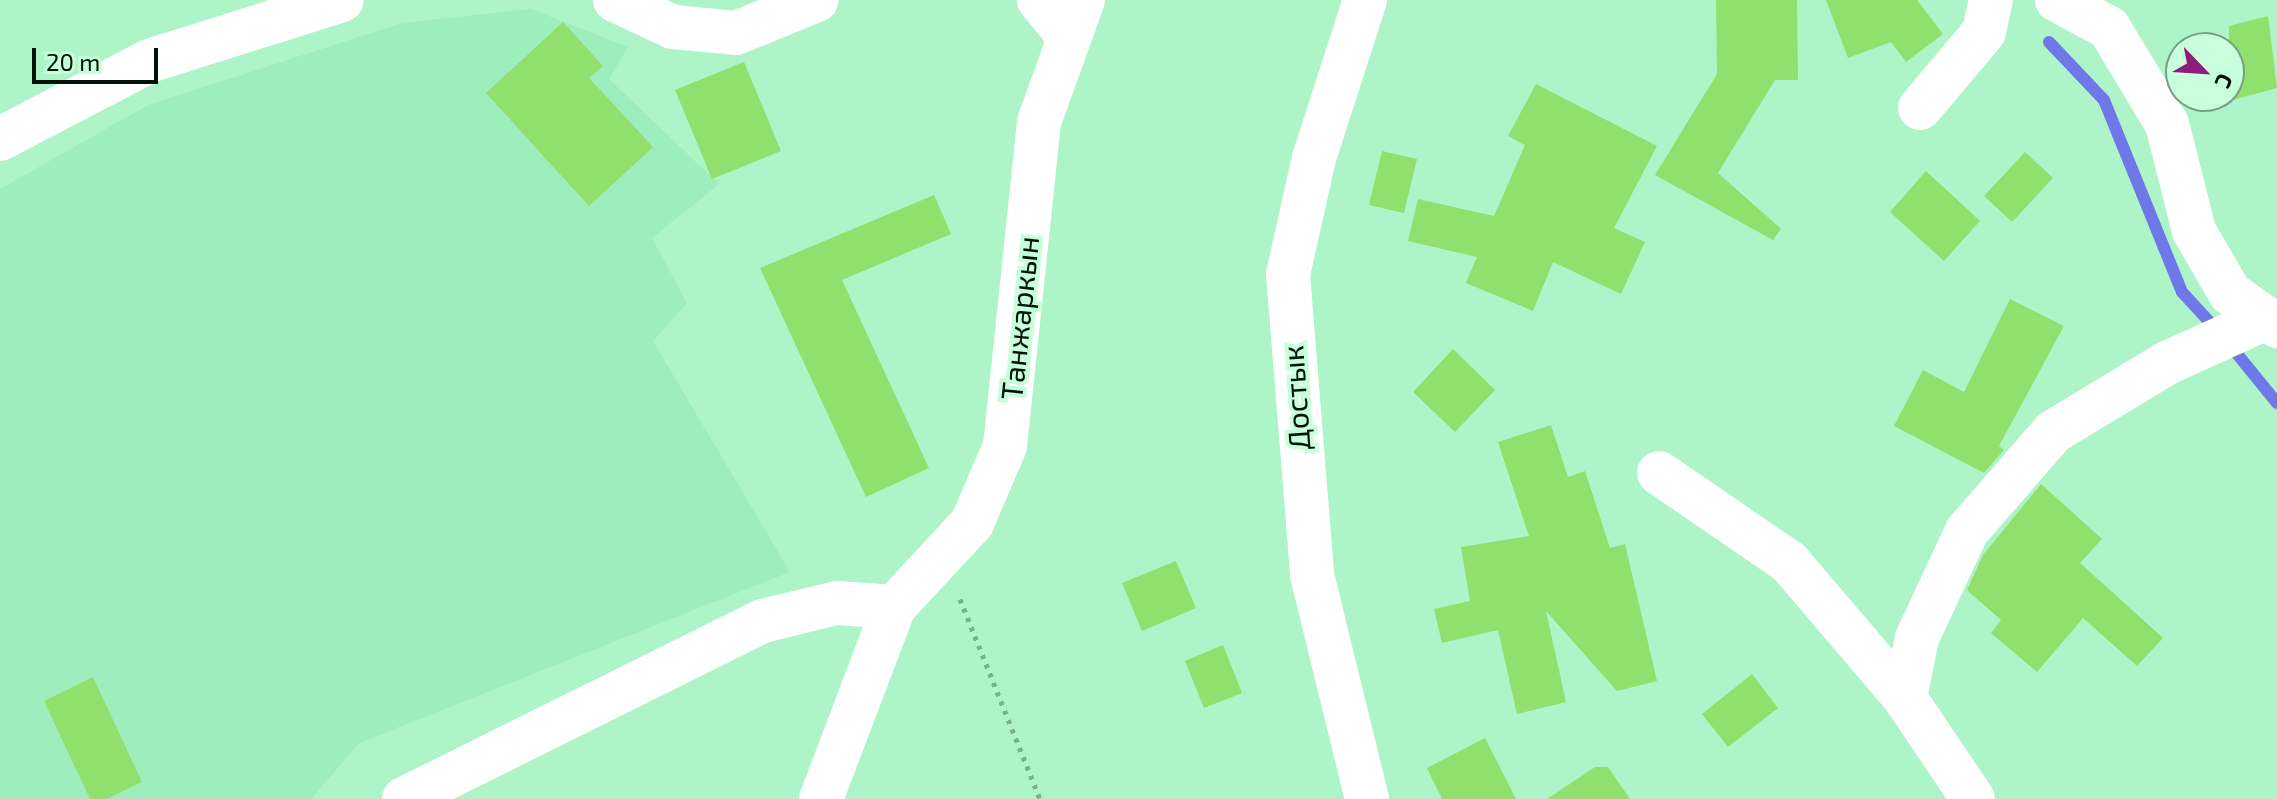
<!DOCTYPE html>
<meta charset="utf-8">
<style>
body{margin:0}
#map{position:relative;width:2277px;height:799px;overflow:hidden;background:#aef4c9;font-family:"Exo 2",sans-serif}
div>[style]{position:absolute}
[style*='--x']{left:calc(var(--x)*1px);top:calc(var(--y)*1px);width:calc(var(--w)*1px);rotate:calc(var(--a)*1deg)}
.built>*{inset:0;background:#9eedbc}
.stream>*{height:12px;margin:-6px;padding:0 6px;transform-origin:6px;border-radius:6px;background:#6e78e8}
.building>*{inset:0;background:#91df6d}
.path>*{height:5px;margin-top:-2.5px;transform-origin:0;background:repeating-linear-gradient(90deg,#79b08e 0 4px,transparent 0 10px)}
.minor>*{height:44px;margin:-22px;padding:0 22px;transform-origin:22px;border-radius:22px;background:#fff}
span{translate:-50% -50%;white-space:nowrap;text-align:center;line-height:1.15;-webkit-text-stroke:8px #c7fedb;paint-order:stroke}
.street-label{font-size:30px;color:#001306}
.north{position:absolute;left:2165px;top:32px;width:80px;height:80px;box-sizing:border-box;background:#c7fedb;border:2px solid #77a086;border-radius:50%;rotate:115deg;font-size:22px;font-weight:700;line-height:32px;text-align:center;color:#001306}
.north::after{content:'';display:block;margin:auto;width:28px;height:36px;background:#901c7c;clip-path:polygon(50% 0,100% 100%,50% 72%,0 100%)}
.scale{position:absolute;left:32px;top:48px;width:126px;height:36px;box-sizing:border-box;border:4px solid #001306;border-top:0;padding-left:10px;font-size:24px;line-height:28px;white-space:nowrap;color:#001306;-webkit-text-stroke:6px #c7fedb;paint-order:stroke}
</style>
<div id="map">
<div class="built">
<div style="clip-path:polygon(531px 9px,628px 47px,609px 79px,719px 184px,652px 238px,687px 303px,653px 341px,790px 572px,359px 743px,311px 799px,0 799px,0 189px,148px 105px,402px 23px)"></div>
</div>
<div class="stream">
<div style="--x:2049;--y:42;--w:80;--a:46.5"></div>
<div style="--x:2104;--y:100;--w:207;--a:67.9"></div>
<div style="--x:2182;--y:292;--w:52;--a:47.4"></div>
<div style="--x:2229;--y:344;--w:76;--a:50.9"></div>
</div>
<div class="building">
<div style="clip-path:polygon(1716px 0,1797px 0,1798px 80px,1775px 80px,1718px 173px,1781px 229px,1773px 240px,1655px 175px,1717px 74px)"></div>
<div style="clip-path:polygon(1826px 0,1917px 0,1943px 34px,1906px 62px,1891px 42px,1848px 58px)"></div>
<div style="clip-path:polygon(2268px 16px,2277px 88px,2229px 101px,2229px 26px)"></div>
<div style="clip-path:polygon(563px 22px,603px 66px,589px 78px,653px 147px,589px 206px,486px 93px)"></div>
<div style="clip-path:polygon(744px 62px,781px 151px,712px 179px,675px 90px)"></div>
<div style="clip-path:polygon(1536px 84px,1657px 146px,1614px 228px,1645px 242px,1621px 294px,1553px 262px,1533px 311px,1466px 283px,1477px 257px,1408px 241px,1418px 199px,1494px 216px,1525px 145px,1508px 136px)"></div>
<div style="clip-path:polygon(1382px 151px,1417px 159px,1404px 213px,1369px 205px)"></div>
<div style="clip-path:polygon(2025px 152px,2053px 178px,2012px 222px,1984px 196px)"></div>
<div style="clip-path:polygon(1926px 171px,1980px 221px,1944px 261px,1890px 212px)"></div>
<div style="clip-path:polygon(934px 195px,951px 234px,842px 280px,929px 468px,866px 497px,760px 268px)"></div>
<div style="clip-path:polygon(2010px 299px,2064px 326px,1999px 446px,2004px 450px,1984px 473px,1894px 426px,1923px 370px,1964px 392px)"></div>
<div style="clip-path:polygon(1453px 349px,1495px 390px,1455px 432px,1413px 392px)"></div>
<div style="clip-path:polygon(1551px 425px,1568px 477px,1585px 471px,1610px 548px,1625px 544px,1657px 681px,1617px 691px,1546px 611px,1566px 702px,1517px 714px,1498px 630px,1442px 643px,1434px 609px,1470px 601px,1461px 547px,1529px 536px,1498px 442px)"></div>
<div style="clip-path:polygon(2041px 484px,2102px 539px,2080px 563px,2163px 638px,2137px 666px,2083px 618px,2037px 672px,1991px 633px,2001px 620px,1967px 590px,1983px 555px)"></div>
<div style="clip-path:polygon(1176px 561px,1196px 608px,1142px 631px,1122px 583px)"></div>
<div style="clip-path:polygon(1223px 645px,1242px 693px,1204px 708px,1185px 661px)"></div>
<div style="clip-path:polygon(1752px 674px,1778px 708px,1728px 747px,1702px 714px)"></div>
<div style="clip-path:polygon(93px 677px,142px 782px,106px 799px,90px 799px,44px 701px)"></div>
<div style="clip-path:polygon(1485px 738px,1516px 799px,1442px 799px,1427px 768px)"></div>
<div style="clip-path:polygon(1595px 767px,1608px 767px,1630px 799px,1547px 799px)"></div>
</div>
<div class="path">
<div style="--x:960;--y:599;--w:215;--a:68.2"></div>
</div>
<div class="minor">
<div style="--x:615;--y:0;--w:64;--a:25"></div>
<div style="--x:673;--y:27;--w:63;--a:5.4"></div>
<div style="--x:736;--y:33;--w:87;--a:-22.2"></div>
<div style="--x:1039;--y:0;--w:43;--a:50.7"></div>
<div style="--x:1365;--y:0;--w:166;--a:107.9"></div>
<div style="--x:1314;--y:158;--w:119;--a:102.6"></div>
<div style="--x:1288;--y:274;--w:302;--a:85.4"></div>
<div style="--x:1312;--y:575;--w:231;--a:76.2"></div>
<div style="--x:2057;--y:0;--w:59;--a:28.3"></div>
<div style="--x:2109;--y:28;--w:112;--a:58.9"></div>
<div style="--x:2167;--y:124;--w:110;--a:75.8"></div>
<div style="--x:2194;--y:231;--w:72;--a:59.9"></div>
<div style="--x:2230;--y:293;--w:57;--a:35.1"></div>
<div style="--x:1920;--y:108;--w:99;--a:-49.9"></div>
<div style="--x:1984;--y:32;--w:33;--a:-78"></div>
<div style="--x:0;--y:139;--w:168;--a:-27.6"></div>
<div style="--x:149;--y:61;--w:202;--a:-17.5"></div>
<div style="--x:1659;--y:473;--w:158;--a:34.4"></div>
<div style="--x:1789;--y:562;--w:179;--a:49.5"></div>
<div style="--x:404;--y:799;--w:401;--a:-26.4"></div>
<div style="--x:763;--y:621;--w:76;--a:-13.7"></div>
<div style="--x:837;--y:603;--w:57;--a:4"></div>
<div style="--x:821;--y:799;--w:205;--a:-69.2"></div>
<div style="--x:894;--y:607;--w:115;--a:-47.1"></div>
<div style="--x:972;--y:523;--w:84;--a:-66.8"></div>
<div style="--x:1005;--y:446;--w:326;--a:-84"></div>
<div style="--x:1039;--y:122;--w:130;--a:-70.2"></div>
<div style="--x:1973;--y:799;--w:122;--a:-124"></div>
<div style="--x:1905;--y:698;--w:61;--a:-78.7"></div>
<div style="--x:1917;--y:638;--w:118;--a:-65"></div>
<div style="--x:1967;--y:531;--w:131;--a:-49"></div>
<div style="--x:2053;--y:432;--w:133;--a:-31.2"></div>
<div style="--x:2167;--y:363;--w:109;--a:-24.4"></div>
</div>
<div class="street-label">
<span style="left:1019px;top:318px;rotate:-84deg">Танжаркын</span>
<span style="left:1295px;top:398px;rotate:-94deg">Достык</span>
</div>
<div class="north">С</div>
<div class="scale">20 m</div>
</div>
